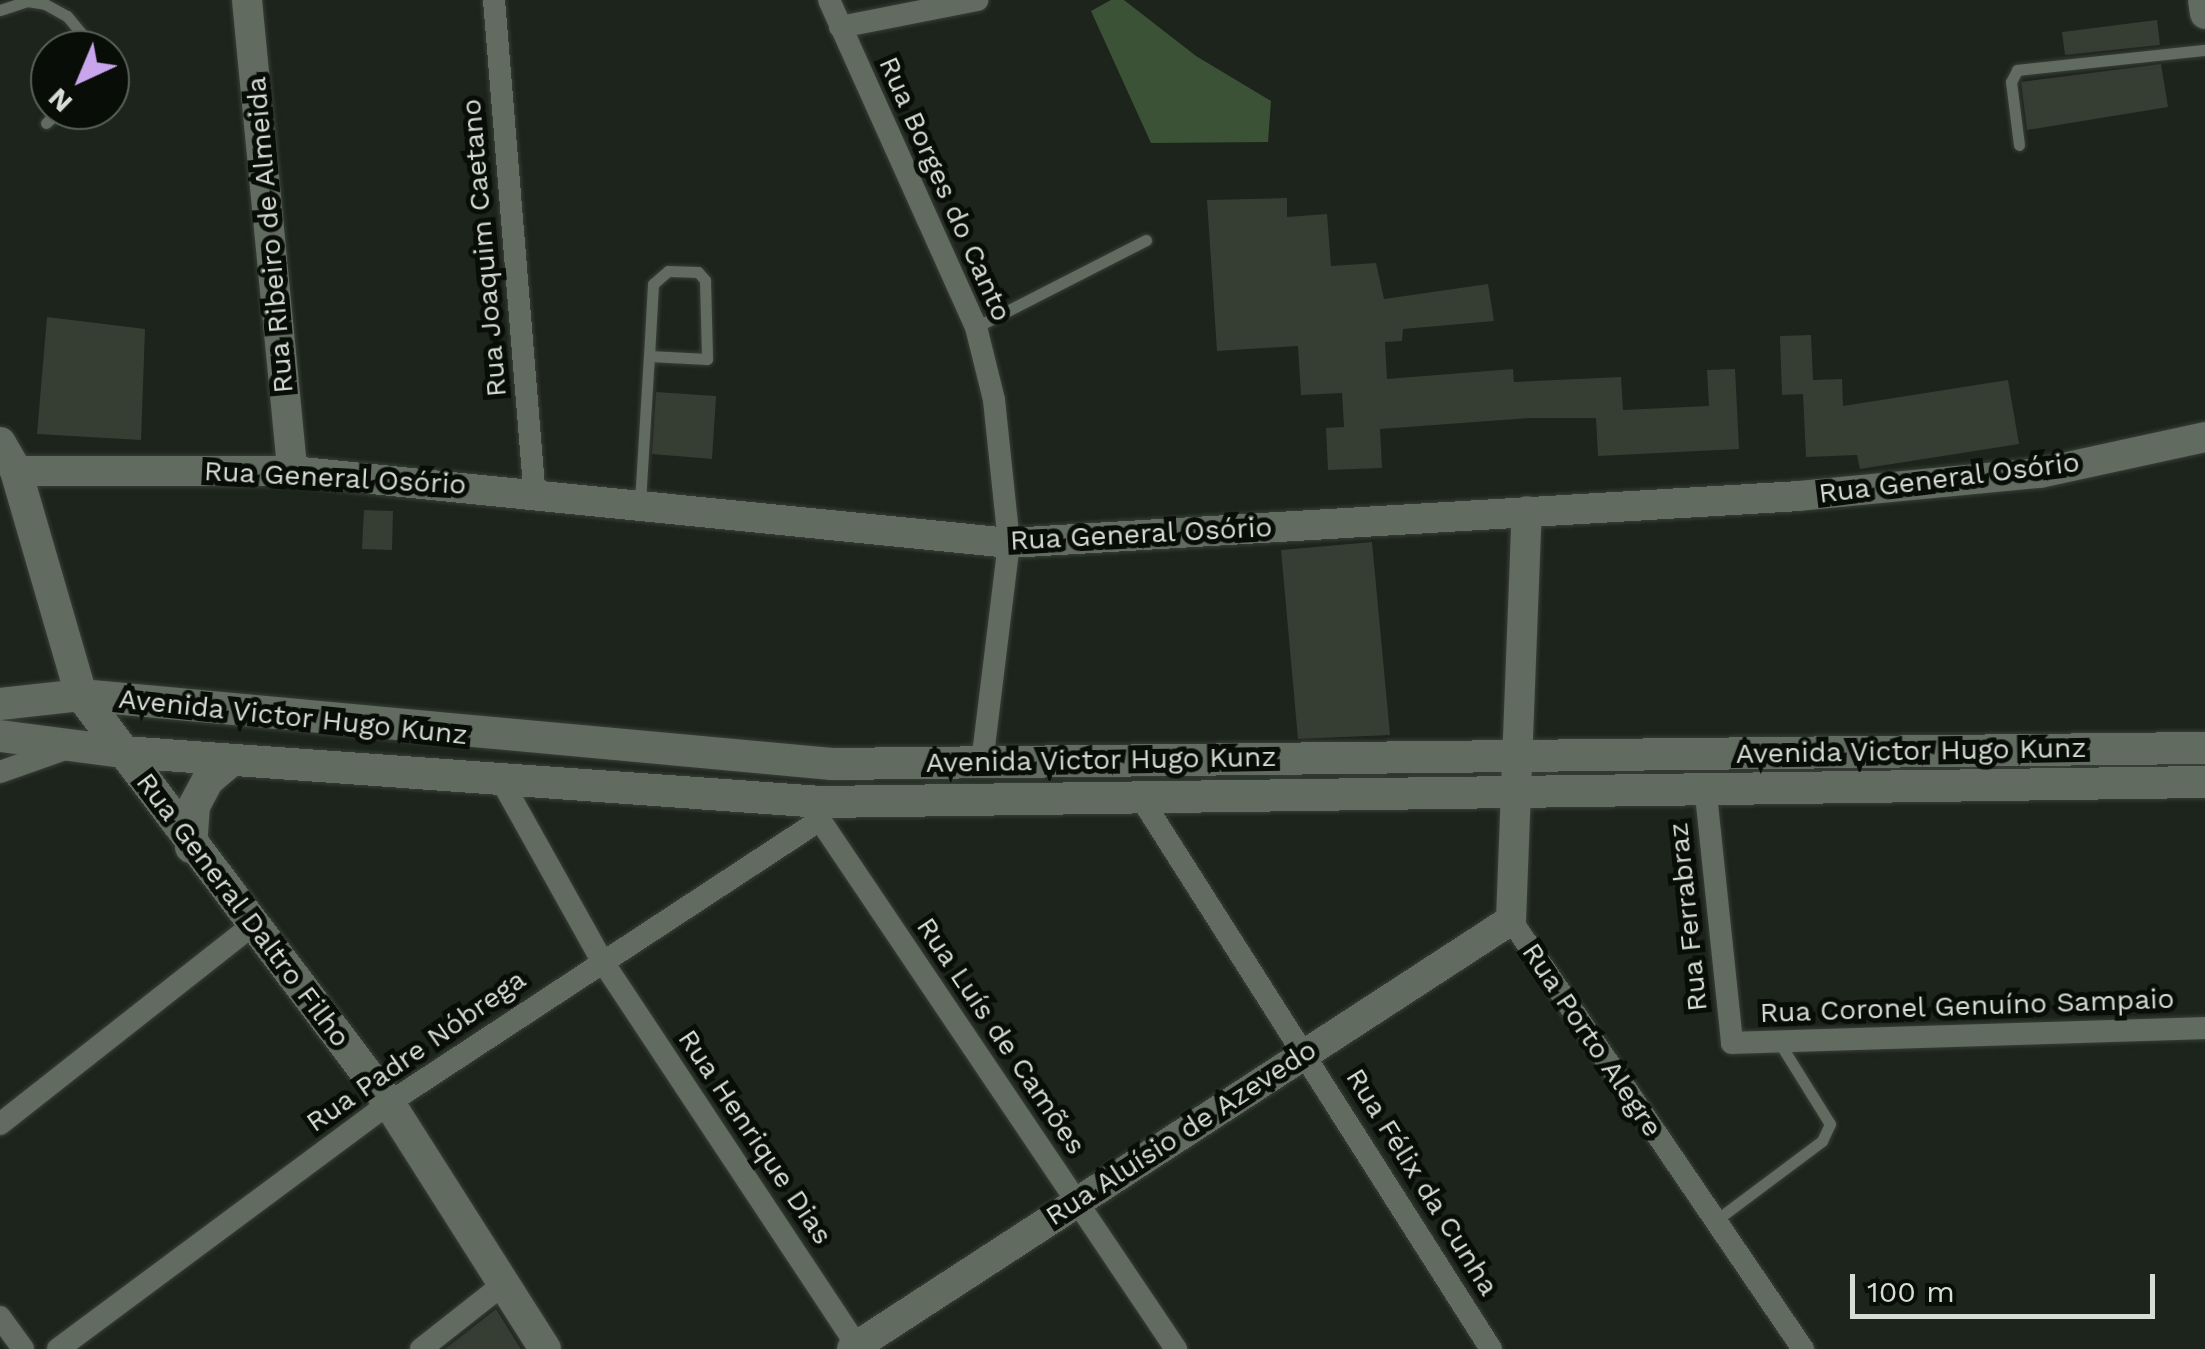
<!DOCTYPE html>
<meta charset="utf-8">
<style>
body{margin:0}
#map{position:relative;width:2205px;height:1349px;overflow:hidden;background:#1c241b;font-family:"Work Sans",sans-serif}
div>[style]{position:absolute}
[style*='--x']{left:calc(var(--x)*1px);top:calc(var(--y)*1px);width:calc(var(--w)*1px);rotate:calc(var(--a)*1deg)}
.green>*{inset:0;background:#3b5237}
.building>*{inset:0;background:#363e34}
.roads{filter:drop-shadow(0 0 2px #393f38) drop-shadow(0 0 2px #393f38)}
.service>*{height:11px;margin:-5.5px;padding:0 5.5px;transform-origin:5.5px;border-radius:5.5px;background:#616b60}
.minor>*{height:22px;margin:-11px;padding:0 11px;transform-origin:11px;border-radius:11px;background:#616b60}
.tertiary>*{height:30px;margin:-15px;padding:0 15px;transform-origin:15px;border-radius:15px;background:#616b60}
.secondary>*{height:32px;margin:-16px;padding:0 16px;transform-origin:16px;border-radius:16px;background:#616b60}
span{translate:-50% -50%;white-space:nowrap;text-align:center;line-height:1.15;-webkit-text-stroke:10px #090d08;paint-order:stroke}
.street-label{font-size:28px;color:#d7dcd6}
.north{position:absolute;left:30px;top:30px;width:100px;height:100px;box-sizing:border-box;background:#090d08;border:2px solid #5b605a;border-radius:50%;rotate:224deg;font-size:28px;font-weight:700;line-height:40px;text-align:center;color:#d7dcd6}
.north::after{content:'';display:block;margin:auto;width:35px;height:45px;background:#c9a5ee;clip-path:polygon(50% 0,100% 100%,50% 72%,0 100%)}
.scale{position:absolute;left:1850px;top:1274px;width:305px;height:45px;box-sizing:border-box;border:5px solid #d7dcd6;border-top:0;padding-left:12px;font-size:30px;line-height:35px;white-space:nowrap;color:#d7dcd6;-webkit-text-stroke:8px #090d08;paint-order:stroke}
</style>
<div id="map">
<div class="green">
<div style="clip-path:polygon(1111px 0,1124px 0,1196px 56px,1271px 101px,1268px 142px,1151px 143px,1091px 11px)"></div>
</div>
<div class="building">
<div style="clip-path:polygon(2157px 20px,2160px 45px,2065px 55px,2062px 32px)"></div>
<div style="clip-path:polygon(2161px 64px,2168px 107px,2027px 130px,2021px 82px)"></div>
<div style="clip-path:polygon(1287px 198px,1287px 217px,1327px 214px,1331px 266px,1376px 263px,1384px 299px,1488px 284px,1494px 321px,1403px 329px,1402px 341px,1385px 342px,1387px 379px,1513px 369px,1514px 382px,1621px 377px,1623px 410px,1709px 406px,1707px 370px,1735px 369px,1739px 449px,1598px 456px,1596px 418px,1530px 418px,1380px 429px,1382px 468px,1328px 470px,1326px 428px,1344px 427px,1342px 393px,1301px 395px,1298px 346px,1217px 351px,1207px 200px)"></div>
<div style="clip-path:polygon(47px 317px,145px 329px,141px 440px,37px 434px)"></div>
<div style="clip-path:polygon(1811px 335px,1813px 380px,1842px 379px,1843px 406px,2008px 380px,2019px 444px,1860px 469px,1857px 455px,1806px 457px,1803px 394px,1782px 395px,1780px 336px)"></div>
<div style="clip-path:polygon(656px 392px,716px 396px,712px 459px,652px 454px)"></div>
<div style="clip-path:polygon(364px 510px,393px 511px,392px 550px,362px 549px)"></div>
<div style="clip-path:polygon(1372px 542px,1390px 735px,1298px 739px,1281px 550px)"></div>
<div style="clip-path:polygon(496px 1309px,521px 1349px,445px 1349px)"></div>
</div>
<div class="roads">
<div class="service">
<div style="--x:0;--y:10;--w:28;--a:-18"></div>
<div style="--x:27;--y:1;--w:18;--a:9"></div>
<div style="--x:45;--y:4;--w:25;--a:29"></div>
<div style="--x:67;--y:16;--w:44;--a:50.5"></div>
<div style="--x:46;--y:123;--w:19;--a:-43"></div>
<div style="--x:2019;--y:145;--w:64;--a:-97.2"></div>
<div style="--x:2011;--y:82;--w:13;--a:-63"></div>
<div style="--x:2017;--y:70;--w:189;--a:-6.1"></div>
<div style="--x:976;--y:327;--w:191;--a:-27.1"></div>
<div style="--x:640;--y:502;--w:146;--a:-86.5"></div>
<div style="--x:649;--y:356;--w:72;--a:-86.8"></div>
<div style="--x:653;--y:284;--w:20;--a:-41"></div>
<div style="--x:668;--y:271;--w:30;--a:2"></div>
<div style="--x:698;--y:272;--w:11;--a:49"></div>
<div style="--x:705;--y:280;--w:79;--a:88.5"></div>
<div style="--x:707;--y:359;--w:58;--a:-177"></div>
<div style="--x:1715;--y:1221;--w:134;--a:-36.8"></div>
<div style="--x:1822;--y:1141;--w:19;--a:-65"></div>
<div style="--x:1830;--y:1124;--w:97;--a:-121.9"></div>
</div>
<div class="minor">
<div style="--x:494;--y:0;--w:492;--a:85.3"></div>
<div style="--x:829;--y:0;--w:359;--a:65.8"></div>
<div style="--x:976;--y:327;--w:75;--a:76.1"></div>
<div style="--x:994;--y:400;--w:144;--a:84"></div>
<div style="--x:1009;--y:543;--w:223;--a:97"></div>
<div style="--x:840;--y:27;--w:140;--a:-11.1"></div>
<div style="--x:0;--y:772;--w:72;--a:-19.4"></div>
<div style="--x:501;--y:780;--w:205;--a:60.8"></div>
<div style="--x:601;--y:959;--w:468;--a:56.5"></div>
<div style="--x:1705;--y:785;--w:259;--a:84"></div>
<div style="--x:1732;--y:1043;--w:473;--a:-1.8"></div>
<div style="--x:1139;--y:795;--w:656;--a:57.57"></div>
<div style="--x:821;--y:806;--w:14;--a:94"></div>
<div style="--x:820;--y:820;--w:638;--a:56.06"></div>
<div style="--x:1511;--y:920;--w:519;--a:55.76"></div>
<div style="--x:0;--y:1124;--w:323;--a:-38.2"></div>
<div style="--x:0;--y:1317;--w:39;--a:54"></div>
<div style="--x:58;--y:1349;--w:412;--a:-36.6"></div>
<div style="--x:389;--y:1103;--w:516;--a:-33.29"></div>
<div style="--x:421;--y:1349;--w:102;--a:-38.2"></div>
</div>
<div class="tertiary">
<div style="--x:247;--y:0;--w:473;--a:84.5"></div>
<div style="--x:2203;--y:0;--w:14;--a:82"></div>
<div style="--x:16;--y:471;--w:276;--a:0"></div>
<div style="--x:292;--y:471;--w:721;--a:5.73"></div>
<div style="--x:1009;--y:543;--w:791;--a:-3.4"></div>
<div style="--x:1799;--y:496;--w:242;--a:-5.5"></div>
<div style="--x:2040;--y:473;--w:169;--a:-12.3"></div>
<div style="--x:852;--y:1349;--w:786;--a:-33.06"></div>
<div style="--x:1511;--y:920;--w:409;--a:-87.8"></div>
</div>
<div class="secondary">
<div style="--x:0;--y:443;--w:32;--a:60"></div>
<div style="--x:16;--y:471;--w:233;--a:73.8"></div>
<div style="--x:81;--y:695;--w:511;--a:52.95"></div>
<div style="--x:389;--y:1103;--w:291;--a:57.6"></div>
<div style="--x:0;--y:704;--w:81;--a:-6.3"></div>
<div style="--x:81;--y:695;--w:754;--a:5.25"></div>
<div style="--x:832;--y:764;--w:1373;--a:-0.67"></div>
<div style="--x:0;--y:736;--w:125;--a:7.4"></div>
<div style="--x:124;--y:752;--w:700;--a:4.1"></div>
<div style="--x:822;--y:802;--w:1383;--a:-0.83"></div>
<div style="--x:191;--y:847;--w:41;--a:-85.8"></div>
<div style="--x:194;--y:806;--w:30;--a:-62"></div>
<div style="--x:208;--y:780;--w:31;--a:-40"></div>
</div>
</div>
<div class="street-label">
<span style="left:945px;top:189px;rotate:66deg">Rua Borges do Canto</span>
<span style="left:270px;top:235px;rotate:-95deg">Rua Ribeiro de Almeida</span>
<span style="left:484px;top:248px;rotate:-95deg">Rua Joaquim Caetano</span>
<span style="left:335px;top:478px;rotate:3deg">Rua General Osório</span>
<span style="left:1949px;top:478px;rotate:-7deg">Rua General Osório</span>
<span style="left:1141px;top:534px;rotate:-3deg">Rua General Osório</span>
<span style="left:293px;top:717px;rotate:6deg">Avenida Victor Hugo Kunz</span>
<span style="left:1911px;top:751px;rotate:-1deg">Avenida Victor Hugo Kunz</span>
<span style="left:1101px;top:760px;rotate:-1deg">Avenida Victor Hugo Kunz</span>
<span style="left:243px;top:910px;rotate:53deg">Rua General Daltro Filho</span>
<span style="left:1688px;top:917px;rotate:-96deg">Rua Ferrabraz</span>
<span style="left:1967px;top:1006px;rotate:-2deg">Rua Coronel Genuíno Sampaio</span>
<span style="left:1001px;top:1036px;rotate:56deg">Rua Luís de Camões</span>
<span style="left:1592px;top:1040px;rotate:56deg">Rua Porto Alegre</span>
<span style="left:416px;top:1051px;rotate:-35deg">Rua Padre Nóbrega</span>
<span style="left:1181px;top:1133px;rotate:-33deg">Rua Aluísio de Azevedo</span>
<span style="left:755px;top:1137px;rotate:56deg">Rua Henrique Dias</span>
<span style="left:1422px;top:1182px;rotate:58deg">Rua Félix da Cunha</span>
</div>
<div class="north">N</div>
<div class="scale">100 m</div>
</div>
